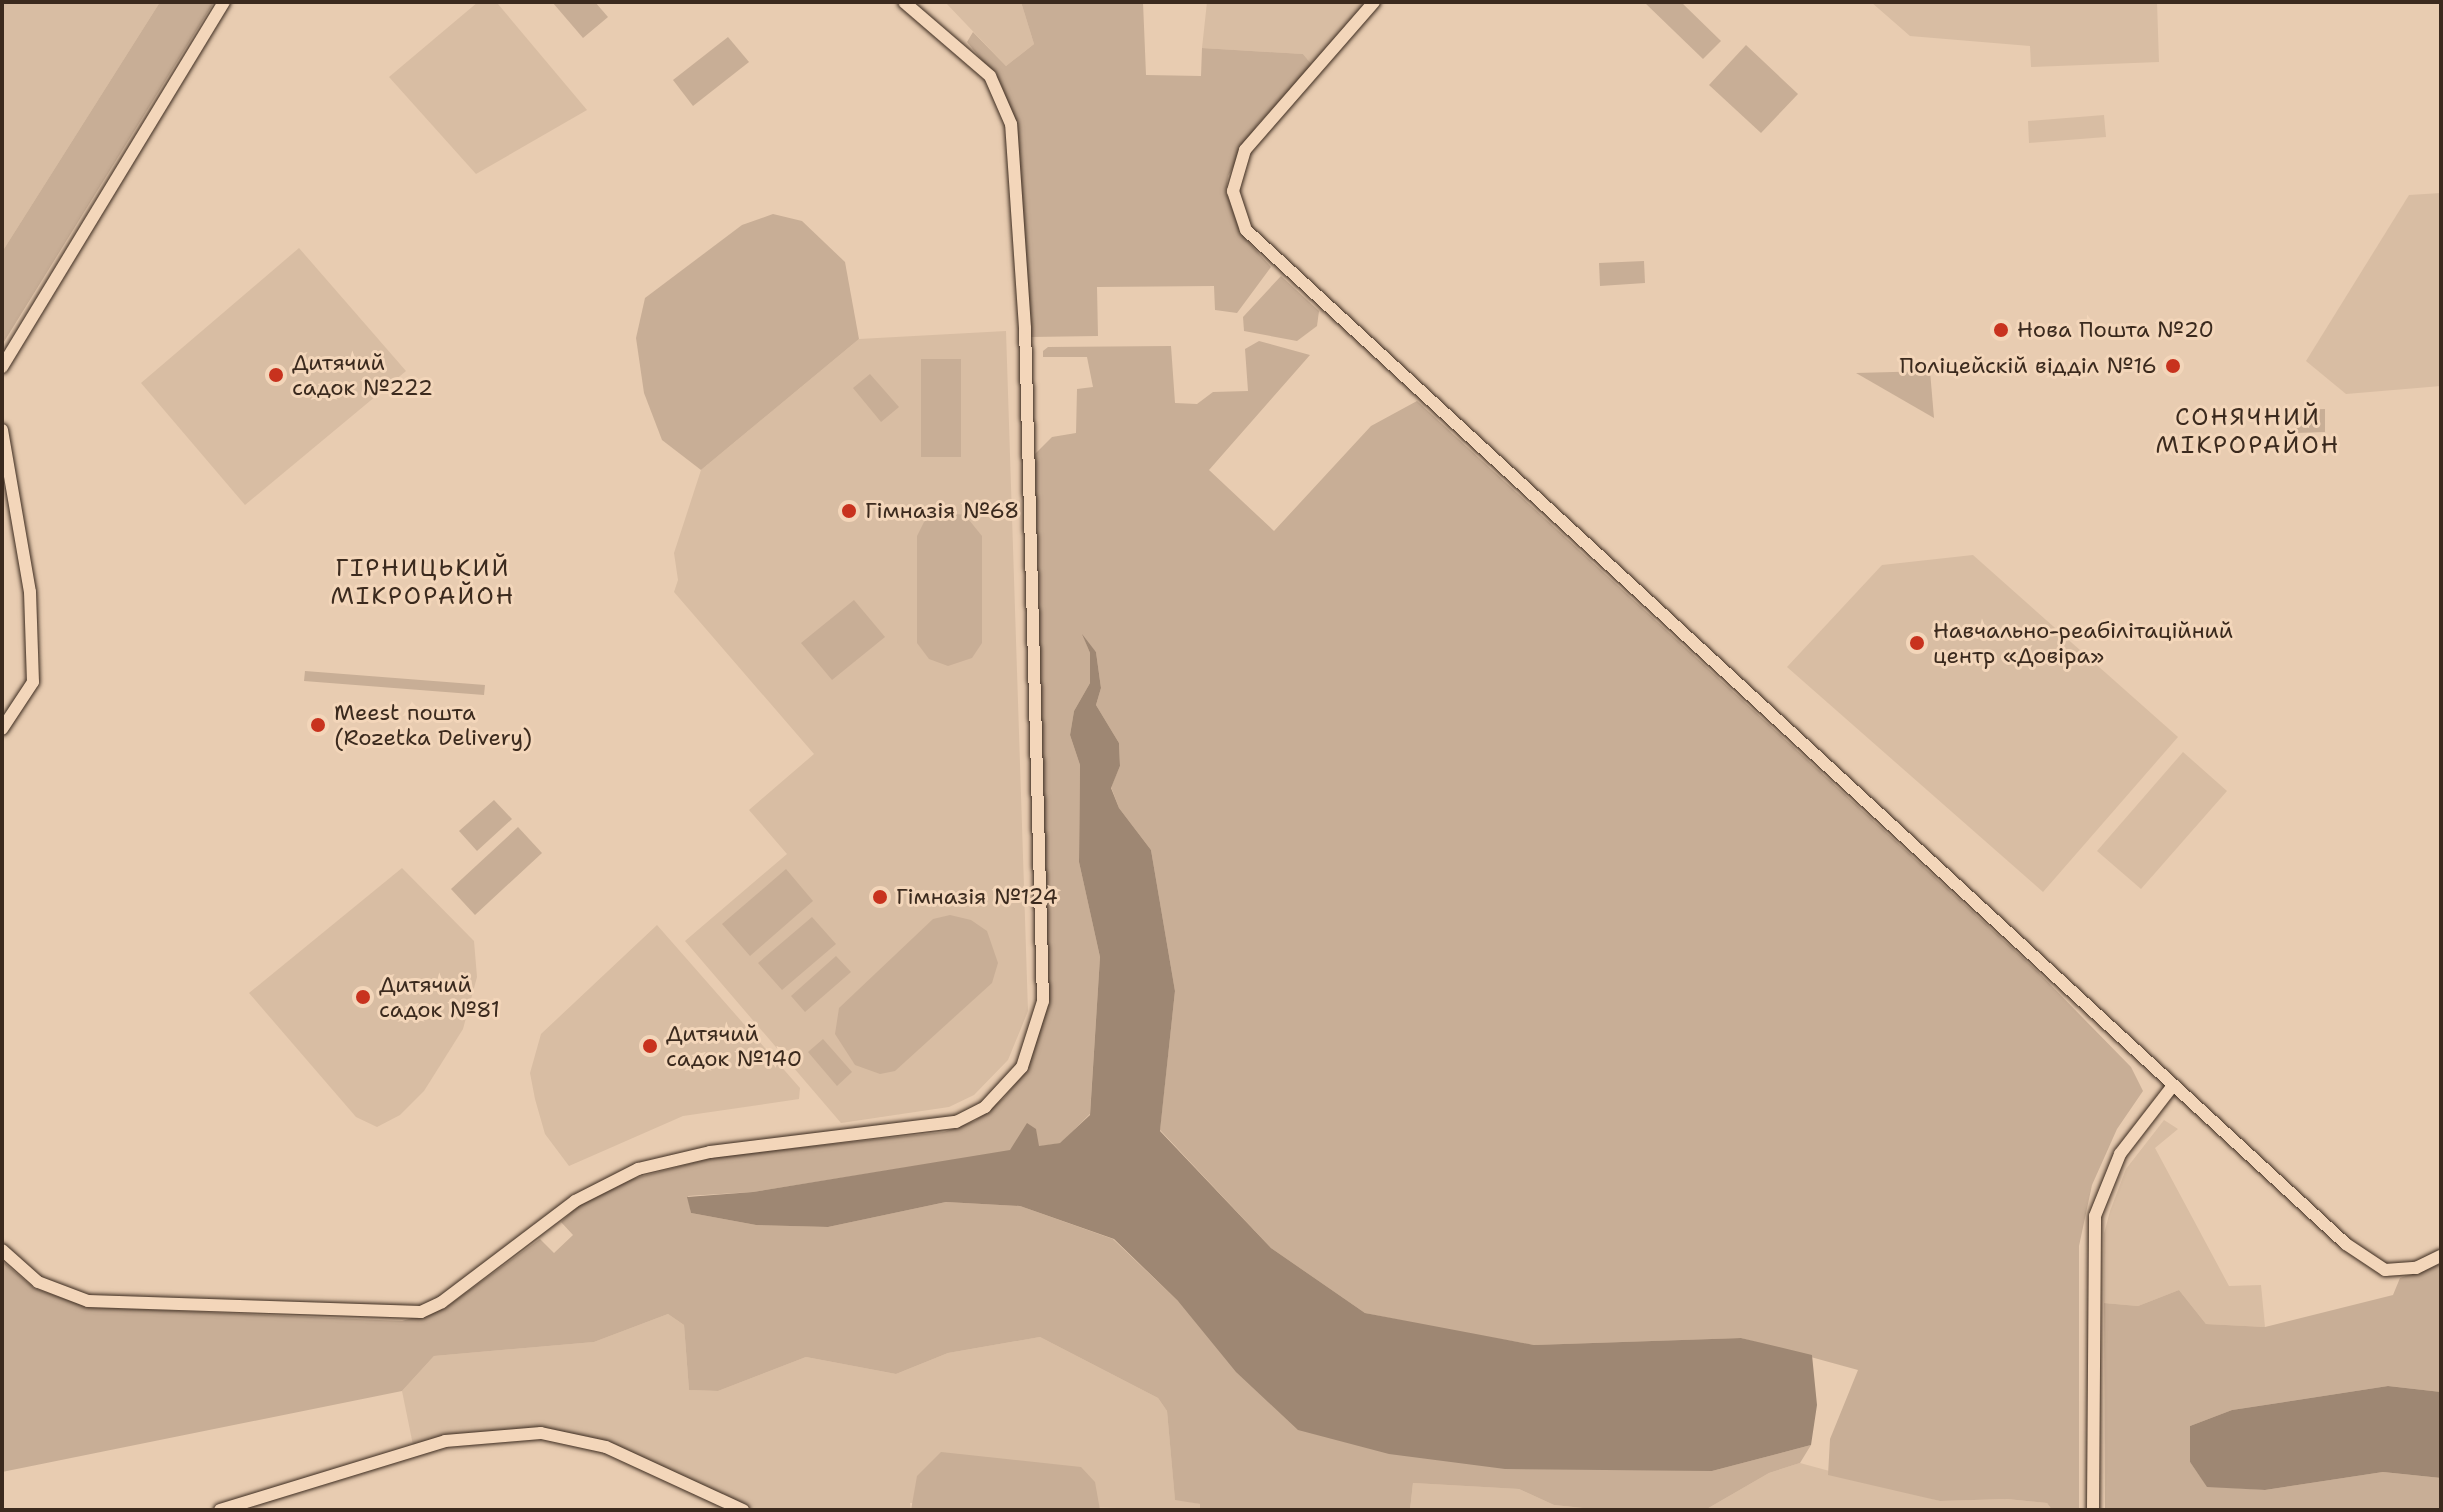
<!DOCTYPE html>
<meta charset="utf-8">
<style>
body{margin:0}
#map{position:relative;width:2443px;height:1512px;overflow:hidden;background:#e8ccb1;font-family:"Shantell Sans",sans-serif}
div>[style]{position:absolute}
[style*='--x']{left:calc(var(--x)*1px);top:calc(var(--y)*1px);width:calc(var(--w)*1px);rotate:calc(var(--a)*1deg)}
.built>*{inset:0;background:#d8bda3}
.green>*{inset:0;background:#c8ae96}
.water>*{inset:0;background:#9e8773}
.roads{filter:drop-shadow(0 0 2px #3b2a1e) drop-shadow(0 0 2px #3b2a1e)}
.minor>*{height:12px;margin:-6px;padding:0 6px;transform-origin:6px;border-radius:6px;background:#f3d6ba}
.dots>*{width:22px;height:22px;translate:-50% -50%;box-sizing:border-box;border:4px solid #f3d6ba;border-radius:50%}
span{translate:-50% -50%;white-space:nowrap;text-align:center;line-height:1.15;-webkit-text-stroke:6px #f3d6ba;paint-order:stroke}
.poi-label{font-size:22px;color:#3b2a1e}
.left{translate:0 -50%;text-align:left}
.right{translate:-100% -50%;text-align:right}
.neighbourhood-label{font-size:24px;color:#3b2a1e;letter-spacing:2px}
.frame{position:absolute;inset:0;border:4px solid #3b2a1e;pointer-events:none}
</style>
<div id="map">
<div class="built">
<div style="clip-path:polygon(2px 2px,160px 2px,2px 252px)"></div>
<div style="clip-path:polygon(478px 2px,498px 4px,587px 110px,476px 174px,389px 77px)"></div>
<div style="clip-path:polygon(945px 2px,1021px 2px,1034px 44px,1006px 66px)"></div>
<div style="clip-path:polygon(1207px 2px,1371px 2px,1313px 66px,1303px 54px,1202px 48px)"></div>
<div style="clip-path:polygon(1871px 2px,2157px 2px,2159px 62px,2031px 67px,2030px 46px,1910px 36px)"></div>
<div style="clip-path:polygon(2104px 115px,2106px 137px,2029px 143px,2028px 121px)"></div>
<div style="clip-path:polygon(2441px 193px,2441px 386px,2346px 394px,2306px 361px,2409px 195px)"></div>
<div style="clip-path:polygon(299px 248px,406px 371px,245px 505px,141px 383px)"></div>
<div style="clip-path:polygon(1006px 331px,1028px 1011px,1008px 1060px,974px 1095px,949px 1107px,841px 1123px,685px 941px,787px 854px,749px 810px,814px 754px,674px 592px,678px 580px,674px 553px,701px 470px,859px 339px)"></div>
<div style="clip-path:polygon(1973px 555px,2178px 737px,2043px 892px,1787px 667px,1882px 565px)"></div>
<div style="clip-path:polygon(2183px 752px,2227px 791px,2141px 889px,2097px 851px)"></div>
<div style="clip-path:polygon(402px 868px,474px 941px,477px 977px,463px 1029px,424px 1091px,400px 1115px,377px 1127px,356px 1117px,249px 993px)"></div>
<div style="clip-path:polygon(657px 925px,800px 1088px,799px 1099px,683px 1116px,569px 1166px,545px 1134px,535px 1099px,530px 1073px,541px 1034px)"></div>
<div style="clip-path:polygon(2164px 1120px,2178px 1129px,2155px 1148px,2229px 1286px,2261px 1285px,2265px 1327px,2206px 1324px,2179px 1290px,2138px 1306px,2104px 1303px,2104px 1234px,2110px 1211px,2126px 1169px)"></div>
<div style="clip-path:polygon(668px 1314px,684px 1325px,689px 1390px,718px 1391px,806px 1357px,896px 1374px,948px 1353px,1040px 1337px,1158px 1398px,1167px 1411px,1175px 1499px,1200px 1504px,1200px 1510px,910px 1503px,911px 1510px,743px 1510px,606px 1447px,541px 1433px,414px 1450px,402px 1391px,434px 1356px,594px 1342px)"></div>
<div style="clip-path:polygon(1800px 1463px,1940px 1501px,2007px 1499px,2047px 1503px,2052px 1510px,1705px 1510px,1769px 1473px)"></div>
<div style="clip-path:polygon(1413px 1483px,1519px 1489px,1554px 1505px,1602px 1510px,1410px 1510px)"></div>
</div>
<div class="green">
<div style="clip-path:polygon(160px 2px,214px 2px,2px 345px,2px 252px)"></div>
<div style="clip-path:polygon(595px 2px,608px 17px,583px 38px,553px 3px)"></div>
<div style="clip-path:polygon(1021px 2px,1143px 2px,1146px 75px,1201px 76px,1202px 48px,1303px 54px,1313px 66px,1257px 125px,1228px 176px,1226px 192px,1241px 234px,1271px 267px,1237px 313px,1215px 310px,1214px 286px,1097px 287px,1098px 336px,1031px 337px,1016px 123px,1000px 82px,967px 42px,973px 32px,1006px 66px,1034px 44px)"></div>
<div style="clip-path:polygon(1644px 2px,1681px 2px,1721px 41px,1703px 59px)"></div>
<div style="clip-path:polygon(728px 37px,749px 62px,693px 106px,673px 80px)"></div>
<div style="clip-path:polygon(1746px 45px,1798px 94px,1761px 133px,1709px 85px)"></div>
<div style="clip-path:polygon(773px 214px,802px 221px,845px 262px,859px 339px,701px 470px,662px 440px,644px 393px,636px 338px,645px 298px,742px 225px)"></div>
<div style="clip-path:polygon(1644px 261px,1645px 283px,1600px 286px,1599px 263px)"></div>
<div style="clip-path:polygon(1281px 276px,1319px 311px,1317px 326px,1297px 341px,1244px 331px,1243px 317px)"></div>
<div style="clip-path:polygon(1259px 341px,1310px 355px,1209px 470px,1274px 531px,1371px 426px,1417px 401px,2038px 972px,2131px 1067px,2143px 1091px,2117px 1129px,2092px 1185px,2079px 1246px,2079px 1510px,2052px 1510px,2047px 1503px,2007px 1499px,1940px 1501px,1828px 1475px,1830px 1439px,1858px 1370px,1741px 1338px,1534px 1345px,1453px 1331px,1365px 1313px,1271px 1248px,1160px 1130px,1175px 991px,1151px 850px,1119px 808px,1111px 787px,1120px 766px,1119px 743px,1096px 705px,1101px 688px,1096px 652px,1084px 638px,1090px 653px,1090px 683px,1074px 711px,1070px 735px,1080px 765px,1079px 862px,1100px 957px,1090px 1114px,1061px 1143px,753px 1192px,688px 1196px,691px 1213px,756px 1225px,828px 1227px,946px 1202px,1020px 1206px,1113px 1239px,1178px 1301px,1712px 1471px,1811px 1445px,1800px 1463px,1769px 1473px,1705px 1510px,1602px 1510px,1554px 1505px,1519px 1489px,1413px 1483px,1410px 1510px,1200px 1510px,1200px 1504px,1175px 1500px,1167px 1411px,1158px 1398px,1040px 1337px,948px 1353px,896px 1374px,806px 1357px,718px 1391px,689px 1390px,684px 1325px,668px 1314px,594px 1342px,434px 1356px,402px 1391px,2px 1472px,2px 1261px,34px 1288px,87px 1307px,402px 1321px,445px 1308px,540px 1239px,554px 1253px,573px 1235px,561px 1222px,579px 1205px,632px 1179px,715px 1157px,944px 1132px,975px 1121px,1004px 1098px,1026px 1071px,1049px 1002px,1035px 454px,1052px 437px,1076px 433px,1077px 389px,1093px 387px,1087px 357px,1043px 357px,1043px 351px,1048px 347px,1171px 346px,1175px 403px,1197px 404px,1213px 392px,1248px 391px,1245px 349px)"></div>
<div style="clip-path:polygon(921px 359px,961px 359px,961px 457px,921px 457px)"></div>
<div style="clip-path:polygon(1930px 371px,1934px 418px,1856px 373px)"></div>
<div style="clip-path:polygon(870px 374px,899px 407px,881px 422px,853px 388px)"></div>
<div style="clip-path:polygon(2325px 409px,2325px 432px,2295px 433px,2294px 410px)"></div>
<div style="clip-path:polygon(938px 512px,965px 515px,982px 536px,982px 643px,972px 658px,948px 666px,929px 659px,917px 643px,917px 536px,924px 522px)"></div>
<div style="clip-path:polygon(854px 600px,885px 637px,832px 680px,801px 643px)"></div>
<div style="clip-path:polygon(305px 671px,485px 685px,484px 695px,304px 681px)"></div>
<div style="clip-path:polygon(494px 800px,512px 819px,477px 851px,459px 831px)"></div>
<div style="clip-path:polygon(518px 827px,542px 853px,475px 915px,451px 889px)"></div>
<div style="clip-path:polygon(786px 869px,813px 901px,750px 956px,722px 924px)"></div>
<div style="clip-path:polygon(950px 915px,971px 920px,987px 931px,998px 963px,992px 983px,895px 1071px,880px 1074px,855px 1065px,835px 1034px,839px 1008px,933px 919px)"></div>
<div style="clip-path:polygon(812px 917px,836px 944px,782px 990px,758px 963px)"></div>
<div style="clip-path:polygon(836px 956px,851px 972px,805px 1012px,791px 996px)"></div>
<div style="clip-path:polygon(823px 1039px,852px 1072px,837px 1086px,808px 1052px)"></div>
<div style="clip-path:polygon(2441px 1264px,2441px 1392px,2388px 1386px,2232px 1410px,2190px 1426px,2190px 1462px,2207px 1486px,2265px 1490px,2383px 1472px,2441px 1478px,2441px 1510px,2105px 1510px,2104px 1303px,2138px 1306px,2179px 1290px,2206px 1324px,2265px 1327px,2393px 1295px,2400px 1278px)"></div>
<div style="clip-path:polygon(941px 1452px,1081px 1467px,1095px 1482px,1100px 1510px,911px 1510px,917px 1476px)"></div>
</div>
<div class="water">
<div style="clip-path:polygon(1082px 634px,1096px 652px,1101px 688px,1096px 705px,1119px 743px,1120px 766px,1111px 788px,1119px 808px,1151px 850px,1175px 991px,1160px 1131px,1271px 1248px,1365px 1313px,1534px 1345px,1741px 1338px,1812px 1355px,1817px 1405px,1811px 1445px,1712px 1471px,1505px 1469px,1389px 1454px,1298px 1430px,1236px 1372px,1178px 1301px,1114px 1239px,1020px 1206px,946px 1202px,828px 1227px,756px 1225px,691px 1213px,687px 1197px,753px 1192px,1010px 1150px,1027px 1123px,1036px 1129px,1039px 1146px,1060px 1143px,1090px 1115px,1100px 957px,1079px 862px,1080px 765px,1070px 735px,1074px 711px,1090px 683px,1090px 653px)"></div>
<div style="clip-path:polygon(2388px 1386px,2441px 1392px,2441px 1478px,2383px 1472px,2265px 1490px,2207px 1487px,2190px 1462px,2190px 1426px,2232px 1410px)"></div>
</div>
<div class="roads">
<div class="minor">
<div style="--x:1374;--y:2;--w:196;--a:131.1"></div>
<div style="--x:1245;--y:150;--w:43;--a:106.3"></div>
<div style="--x:1233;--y:191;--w:41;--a:71.6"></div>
<div style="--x:1246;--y:230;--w:1496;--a:42.67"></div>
<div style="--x:2346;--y:1244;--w:47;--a:33.7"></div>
<div style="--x:2385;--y:1270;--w:31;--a:-4"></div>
<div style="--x:2416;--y:1268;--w:28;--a:-26"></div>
<div style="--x:2;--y:367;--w:427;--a:-58.7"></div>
<div style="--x:2;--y:430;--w:164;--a:80.2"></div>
<div style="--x:30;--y:592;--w:90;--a:88.1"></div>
<div style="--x:33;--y:682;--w:56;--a:123.4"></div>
<div style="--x:2;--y:1250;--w:48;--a:41.6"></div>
<div style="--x:38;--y:1282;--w:53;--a:20.8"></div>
<div style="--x:88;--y:1301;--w:333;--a:1.9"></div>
<div style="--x:421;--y:1312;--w:23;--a:-25"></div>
<div style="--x:442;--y:1302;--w:167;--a:-37.2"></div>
<div style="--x:575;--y:1201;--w:71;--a:-26.9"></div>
<div style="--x:638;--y:1169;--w:74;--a:-13.3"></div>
<div style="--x:710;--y:1152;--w:248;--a:-7"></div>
<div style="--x:956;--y:1122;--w:33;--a:-27"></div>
<div style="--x:985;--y:1107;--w:54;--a:-47.2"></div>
<div style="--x:1022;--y:1067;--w:69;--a:-72.3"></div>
<div style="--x:1043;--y:1001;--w:673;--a:-91.53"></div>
<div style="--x:1025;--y:328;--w:204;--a:-93.9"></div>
<div style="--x:1011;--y:124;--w:52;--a:-113.6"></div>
<div style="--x:990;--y:76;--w:113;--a:-139.3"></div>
<div style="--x:220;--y:1510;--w:235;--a:-17"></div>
<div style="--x:445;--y:1441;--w:96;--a:-4.8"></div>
<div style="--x:541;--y:1433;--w:66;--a:12.2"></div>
<div style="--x:606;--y:1447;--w:151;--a:24.7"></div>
<div style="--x:2093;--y:1510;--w:294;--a:-89.6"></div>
<div style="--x:2095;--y:1216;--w:67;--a:-68"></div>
<div style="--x:2120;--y:1154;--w:83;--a:-52.3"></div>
</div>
</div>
<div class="dots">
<div style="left:2001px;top:330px;background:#c8321e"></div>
<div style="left:2173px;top:366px;background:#c8321e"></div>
<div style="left:276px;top:375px;background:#c8321e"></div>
<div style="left:849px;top:511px;background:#c8321e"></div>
<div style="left:1917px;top:643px;background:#c8321e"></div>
<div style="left:318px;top:725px;background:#c8321e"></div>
<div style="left:880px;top:897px;background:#c8321e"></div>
<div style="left:363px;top:997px;background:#c8321e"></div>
<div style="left:650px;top:1046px;background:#c8321e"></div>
</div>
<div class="poi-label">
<span class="left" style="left:2017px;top:330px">Нова Пошта №20</span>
<span class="left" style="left:292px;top:375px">Дитячий<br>садок №222</span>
<span class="right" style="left:2157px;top:366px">Поліцейскій відділ №16</span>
<span class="left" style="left:865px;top:511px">Гімназія №68</span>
<span class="left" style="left:1933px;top:643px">Навчально-реабілітаційний<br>центр «Довіра»</span>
<span class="left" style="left:334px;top:725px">Meest пошта<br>(Rozetka Delivery)</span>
<span class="left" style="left:896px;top:897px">Гімназія №124</span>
<span class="left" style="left:379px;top:997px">Дитячий<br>садок №81</span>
<span class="left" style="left:666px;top:1046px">Дитячий<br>садок №140</span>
</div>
<div class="neighbourhood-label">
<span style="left:2248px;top:432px">СОНЯЧНИЙ<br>МІКРОРАЙОН</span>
<span style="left:423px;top:583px">ГІРНИЦЬКИЙ<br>МІКРОРАЙОН</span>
</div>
<div class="frame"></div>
</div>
